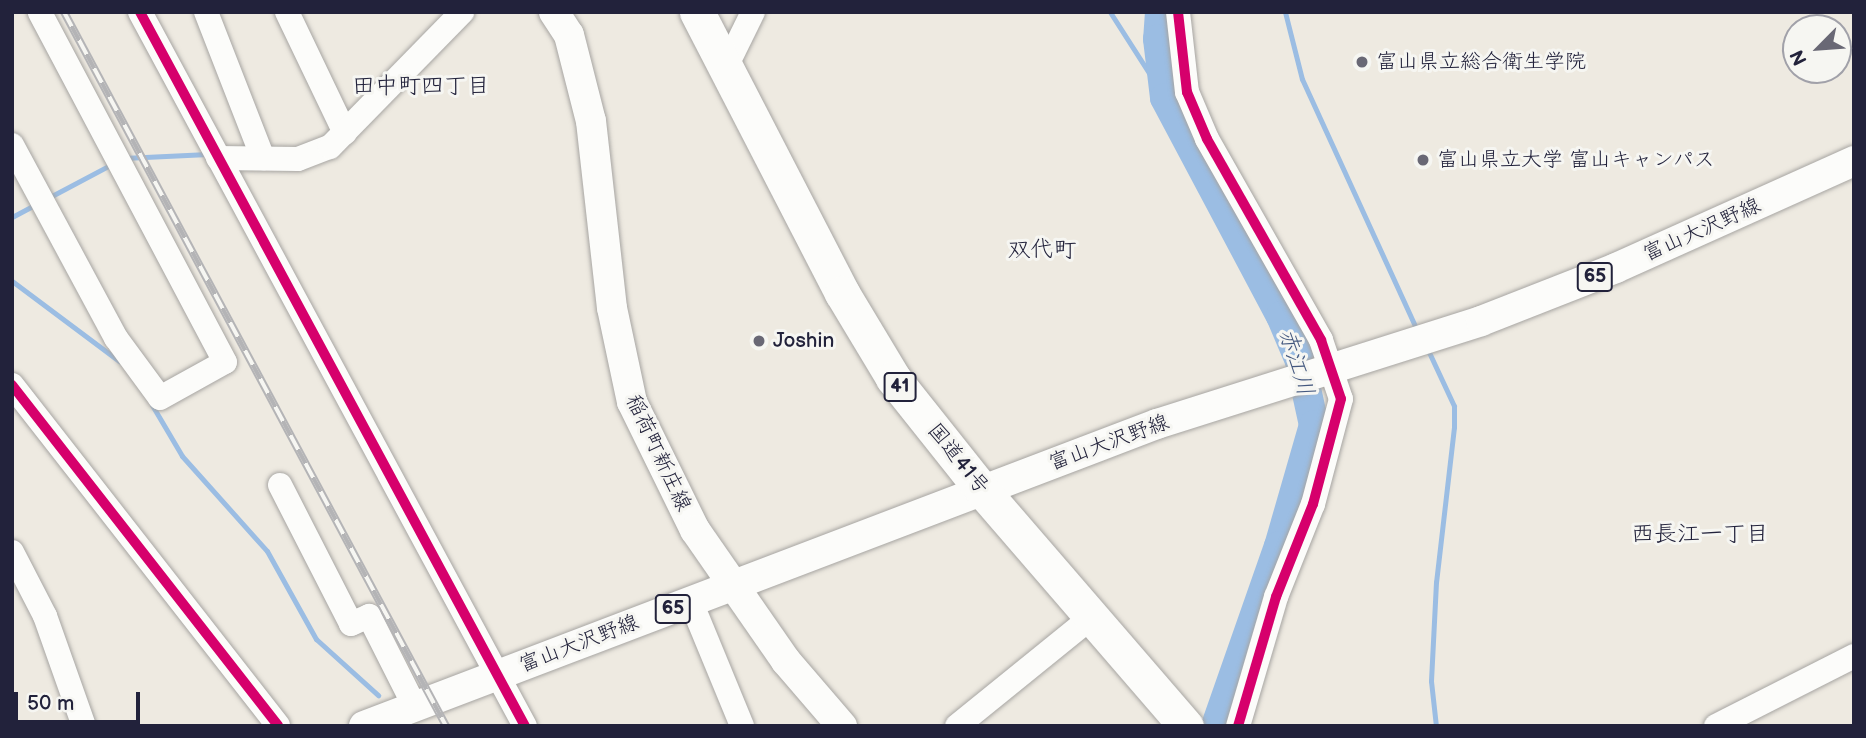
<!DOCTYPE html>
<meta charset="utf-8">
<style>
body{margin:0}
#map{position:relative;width:1866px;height:738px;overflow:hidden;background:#eeeae1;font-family:"Balsamiq Sans","Klee One",sans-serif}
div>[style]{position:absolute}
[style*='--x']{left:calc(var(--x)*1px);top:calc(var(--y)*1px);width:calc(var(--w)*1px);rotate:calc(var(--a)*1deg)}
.stream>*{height:5px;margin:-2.5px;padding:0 2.5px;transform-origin:2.5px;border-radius:2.5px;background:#9bbde3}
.river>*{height:30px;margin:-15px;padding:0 15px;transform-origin:15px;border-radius:15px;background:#9bbde3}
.roads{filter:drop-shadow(0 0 2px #a7a5a2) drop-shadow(0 0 2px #a7a5a2)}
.minor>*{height:24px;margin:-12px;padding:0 12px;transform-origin:12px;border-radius:12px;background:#fcfcfa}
.major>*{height:30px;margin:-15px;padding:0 15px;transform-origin:15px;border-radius:15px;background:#fcfcfa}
.highway>*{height:35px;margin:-17.5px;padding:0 17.5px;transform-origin:17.5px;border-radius:17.5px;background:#fcfcfa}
.rail>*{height:8px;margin-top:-4px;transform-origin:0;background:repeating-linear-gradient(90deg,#f6f6f2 0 16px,#b4b4b6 0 32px);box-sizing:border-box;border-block:2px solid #b4b4b6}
.cycleway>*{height:10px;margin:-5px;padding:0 5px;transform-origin:5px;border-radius:5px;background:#d6006c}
.dots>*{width:19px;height:19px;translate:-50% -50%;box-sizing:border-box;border:4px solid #f6f6f2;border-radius:50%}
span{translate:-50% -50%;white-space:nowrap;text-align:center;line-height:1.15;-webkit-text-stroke:6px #f6f6f2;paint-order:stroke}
.shield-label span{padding:2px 5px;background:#f6f6f2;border:2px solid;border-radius:5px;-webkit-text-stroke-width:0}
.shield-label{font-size:19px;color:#22223b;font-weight:700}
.poi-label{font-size:21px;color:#22223b}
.left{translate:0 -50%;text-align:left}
.street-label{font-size:21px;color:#22223b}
.neighbourhood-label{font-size:23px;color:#22223b}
.water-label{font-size:23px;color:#44587f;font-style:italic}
.frame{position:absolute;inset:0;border:14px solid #22223b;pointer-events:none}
.north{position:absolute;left:1782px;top:14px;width:70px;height:70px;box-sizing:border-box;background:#f6f6f2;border:2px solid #a1a1a9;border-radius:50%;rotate:245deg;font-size:19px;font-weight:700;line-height:28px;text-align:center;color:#22223b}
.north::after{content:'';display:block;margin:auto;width:24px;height:32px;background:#696875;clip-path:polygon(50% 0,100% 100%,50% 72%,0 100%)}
.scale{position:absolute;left:14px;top:692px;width:126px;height:32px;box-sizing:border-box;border:4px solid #22223b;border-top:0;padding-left:9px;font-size:21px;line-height:24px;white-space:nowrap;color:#22223b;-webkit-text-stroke:5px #f6f6f2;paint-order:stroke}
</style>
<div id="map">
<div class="stream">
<div style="--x:1110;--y:12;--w:102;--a:57.4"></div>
<div style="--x:1285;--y:12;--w:69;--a:75.8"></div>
<div style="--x:1302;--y:79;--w:276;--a:65.4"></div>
<div style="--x:124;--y:158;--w:84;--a:-2.7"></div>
<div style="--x:46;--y:199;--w:75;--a:-27.9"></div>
<div style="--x:12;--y:217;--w:26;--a:-28"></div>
<div style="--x:12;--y:281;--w:134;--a:36.8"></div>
<div style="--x:1427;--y:348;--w:64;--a:65"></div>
<div style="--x:1454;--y:406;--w:21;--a:90"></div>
<div style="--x:1454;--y:427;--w:156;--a:96.6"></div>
<div style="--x:1436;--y:582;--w:99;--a:92.9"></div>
<div style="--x:1431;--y:681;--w:45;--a:83.7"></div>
<div style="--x:152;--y:405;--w:59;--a:59.5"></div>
<div style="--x:182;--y:456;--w:127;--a:48.2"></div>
<div style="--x:267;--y:551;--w:101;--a:60.9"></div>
<div style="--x:316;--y:639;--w:84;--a:42.1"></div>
</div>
<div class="river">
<div style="--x:1160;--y:12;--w:27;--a:94"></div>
<div style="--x:1158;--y:39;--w:59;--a:83.2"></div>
<div style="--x:1165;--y:98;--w:247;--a:62"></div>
<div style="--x:1281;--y:316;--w:49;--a:67.1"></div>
<div style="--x:1300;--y:361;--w:66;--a:77.7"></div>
<div style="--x:1314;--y:425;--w:126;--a:106.1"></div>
<div style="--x:1279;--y:546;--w:191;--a:109.3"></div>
</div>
<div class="roads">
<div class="minor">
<div style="--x:140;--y:12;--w:811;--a:61.67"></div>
<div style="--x:206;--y:12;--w:157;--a:68.7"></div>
<div style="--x:287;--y:12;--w:134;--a:64.4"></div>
<div style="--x:1178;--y:12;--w:81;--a:83.6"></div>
<div style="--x:1187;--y:92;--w:51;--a:66.9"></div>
<div style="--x:1207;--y:139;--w:231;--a:60.4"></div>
<div style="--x:1321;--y:340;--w:62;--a:71.3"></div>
<div style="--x:1341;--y:399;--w:109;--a:104.9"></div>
<div style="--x:1313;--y:504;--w:100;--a:111.7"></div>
<div style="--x:1276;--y:597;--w:134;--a:106.4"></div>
<div style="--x:726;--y:67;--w:61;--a:-63.9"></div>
<div style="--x:12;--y:145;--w:219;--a:61.7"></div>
<div style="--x:116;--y:338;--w:74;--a:53.7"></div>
<div style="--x:160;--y:398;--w:74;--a:-29"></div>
<div style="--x:225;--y:362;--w:396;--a:-117.9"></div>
<div style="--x:218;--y:158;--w:80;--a:0.7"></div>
<div style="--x:298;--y:159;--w:34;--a:-21"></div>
<div style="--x:330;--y:147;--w:189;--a:-45.6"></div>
<div style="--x:12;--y:385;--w:432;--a:52"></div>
<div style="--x:280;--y:485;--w:156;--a:62.9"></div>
<div style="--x:351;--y:624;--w:20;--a:-24"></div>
<div style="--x:369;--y:616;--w:102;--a:63.2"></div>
<div style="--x:12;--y:552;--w:72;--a:62.7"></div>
<div style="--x:45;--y:616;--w:117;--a:70.5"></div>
<div style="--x:691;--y:602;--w:134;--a:67.6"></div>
<div style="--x:957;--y:726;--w:175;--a:-39"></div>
<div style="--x:1716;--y:726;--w:155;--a:-26.9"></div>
</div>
<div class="major">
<div style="--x:554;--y:12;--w:27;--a:57"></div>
<div style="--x:569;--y:35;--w:89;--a:75.7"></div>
<div style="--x:591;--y:121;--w:188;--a:83.6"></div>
<div style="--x:612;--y:308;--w:96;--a:78"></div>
<div style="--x:632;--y:402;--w:143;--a:63.8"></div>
<div style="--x:695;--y:530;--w:160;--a:55.2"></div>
<div style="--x:786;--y:661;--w:86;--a:49.3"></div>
<div style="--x:364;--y:726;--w:849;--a:-20.85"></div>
<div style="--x:1157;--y:424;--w:340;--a:-17.6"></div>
<div style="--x:1481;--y:321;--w:145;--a:-21.4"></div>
<div style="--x:1616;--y:268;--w:261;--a:-24.2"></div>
</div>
<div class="highway">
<div style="--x:697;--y:12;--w:316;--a:62.7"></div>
<div style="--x:842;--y:293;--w:99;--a:59"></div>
<div style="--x:893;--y:378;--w:143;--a:51.5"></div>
<div style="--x:982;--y:490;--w:312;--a:49.2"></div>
</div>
</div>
<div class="rail">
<div style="--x:64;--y:12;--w:810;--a:61.85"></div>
</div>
<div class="cycleway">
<div style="--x:140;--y:12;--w:811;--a:61.67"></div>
<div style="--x:1178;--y:12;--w:81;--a:83.6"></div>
<div style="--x:1187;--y:92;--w:51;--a:66.9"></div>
<div style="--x:1207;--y:139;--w:231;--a:60.4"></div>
<div style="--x:1321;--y:340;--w:62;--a:71.3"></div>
<div style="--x:1341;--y:399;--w:109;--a:104.9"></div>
<div style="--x:1313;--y:504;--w:100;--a:111.7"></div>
<div style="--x:1276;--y:597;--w:134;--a:106.4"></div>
<div style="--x:12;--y:385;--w:432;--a:52"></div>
</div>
<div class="dots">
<div style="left:1362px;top:62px;background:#696875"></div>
<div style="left:1423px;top:160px;background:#696875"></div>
<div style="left:759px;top:341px;background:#696875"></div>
</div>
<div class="shield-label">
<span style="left:1595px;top:277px">65</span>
<span style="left:900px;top:387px">41</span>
<span style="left:673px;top:609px">65</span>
</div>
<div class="poi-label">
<span class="left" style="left:1376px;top:62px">富山県立総合衛生学院</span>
<span class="left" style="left:1437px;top:160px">富山県立大学 富山キャンパス</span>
<span class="left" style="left:773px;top:341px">Joshin</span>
</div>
<div class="street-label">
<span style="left:1702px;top:230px;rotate:-24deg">富山大沢野線</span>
<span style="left:1109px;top:443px;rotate:-20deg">富山大沢野線</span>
<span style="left:658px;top:453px;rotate:65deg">稲荷町新庄線</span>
<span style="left:958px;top:459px;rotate:51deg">国道41号</span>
<span style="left:579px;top:644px;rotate:-21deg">富山大沢野線</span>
</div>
<div class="neighbourhood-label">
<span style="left:421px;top:86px">田中町四丁目</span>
<span style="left:1042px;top:250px">双代町</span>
<span style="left:1700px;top:534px">西長江一丁目</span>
</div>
<div class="water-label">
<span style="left:1296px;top:362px;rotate:73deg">赤江川</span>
</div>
<div class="frame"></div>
<div class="north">N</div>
<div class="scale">50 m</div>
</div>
